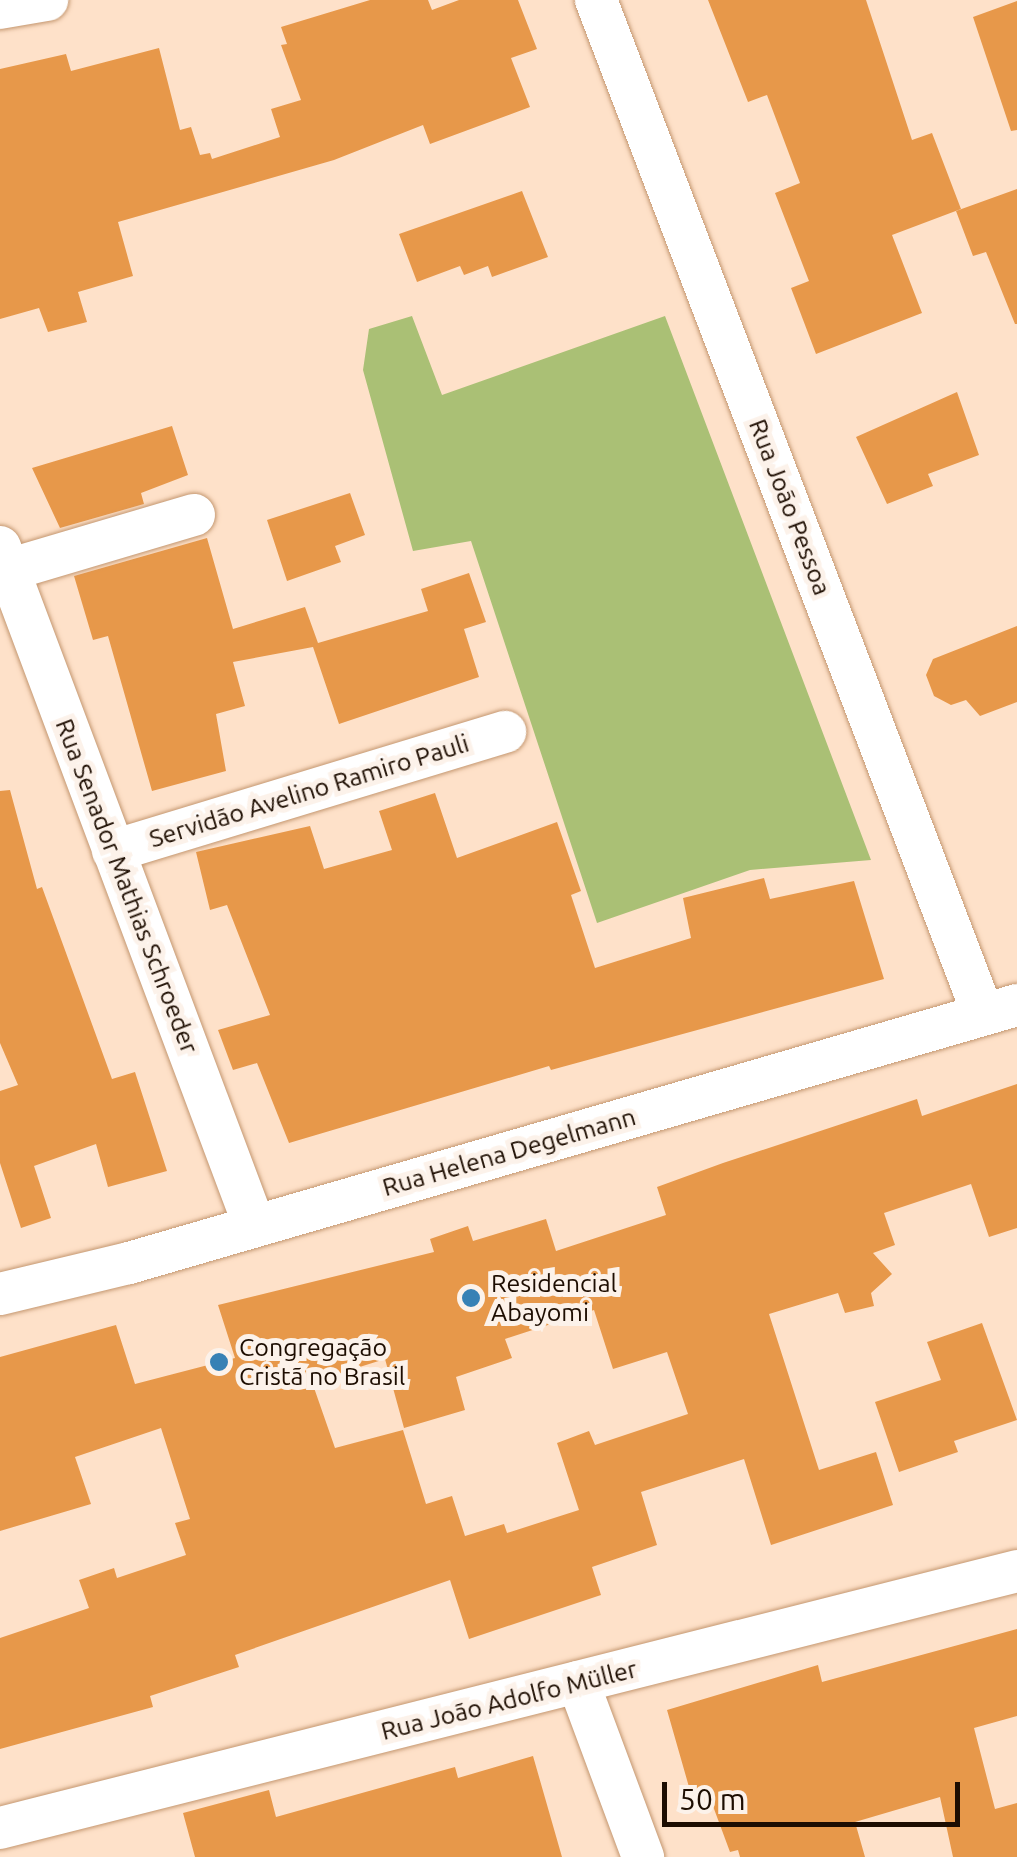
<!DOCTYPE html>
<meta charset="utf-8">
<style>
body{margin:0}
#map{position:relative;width:1017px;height:1857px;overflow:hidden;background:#fee1c9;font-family:Ubuntu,sans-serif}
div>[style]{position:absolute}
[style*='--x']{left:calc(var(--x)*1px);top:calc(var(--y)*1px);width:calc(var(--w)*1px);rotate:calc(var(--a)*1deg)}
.green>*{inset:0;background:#aac075}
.building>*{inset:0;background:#e7984a}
.roads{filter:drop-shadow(0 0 2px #c49770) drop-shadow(0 0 2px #c49770)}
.street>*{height:42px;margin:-21px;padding:0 21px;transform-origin:21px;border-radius:21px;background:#fff}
.dots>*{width:28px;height:28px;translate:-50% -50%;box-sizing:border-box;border:5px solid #fcf2ea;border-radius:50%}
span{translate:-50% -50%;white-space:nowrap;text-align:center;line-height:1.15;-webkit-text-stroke:10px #fcf2ea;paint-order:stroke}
.street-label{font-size:25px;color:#1d0d01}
.poi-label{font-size:25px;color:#1d0d01}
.left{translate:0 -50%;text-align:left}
.scale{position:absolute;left:662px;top:1782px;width:298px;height:45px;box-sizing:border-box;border:5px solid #1d0d01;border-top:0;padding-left:12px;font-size:30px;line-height:35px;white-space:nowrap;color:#1d0d01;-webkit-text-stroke:8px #fcf2ea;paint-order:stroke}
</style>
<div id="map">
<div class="green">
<div style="clip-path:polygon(412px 316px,442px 395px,665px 316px,871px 860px,750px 870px,597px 923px,471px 541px,413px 551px,363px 370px,369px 329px)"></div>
</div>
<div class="building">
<div style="clip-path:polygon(370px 0,428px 0,432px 10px,459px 0,518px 0,537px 49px,511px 58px,530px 107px,430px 144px,423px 125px,334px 160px,118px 222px,133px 276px,78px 292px,87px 322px,48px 332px,39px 308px,0 319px,0 69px,66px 54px,71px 71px,159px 48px,180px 130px,191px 127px,200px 155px,210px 153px,212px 159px,280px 137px,271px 109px,301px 100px,281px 45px,287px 44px,281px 27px)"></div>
<div style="clip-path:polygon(708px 0,866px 0,912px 140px,932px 133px,961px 209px,892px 235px,922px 313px,816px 354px,791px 288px,809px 281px,775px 193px,800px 183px,767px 95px,748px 102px)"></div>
<div style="clip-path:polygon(1017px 1px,1017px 130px,1011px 131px,973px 17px)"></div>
<div style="clip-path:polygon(1017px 189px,1017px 324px,1015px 324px,986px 252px,973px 256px,956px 211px)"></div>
<div style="clip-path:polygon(522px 191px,548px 257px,492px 277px,488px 266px,464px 275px,460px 266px,417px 282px,399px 234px)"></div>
<div style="clip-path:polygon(957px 392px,979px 455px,928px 474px,933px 486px,887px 504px,856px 437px)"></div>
<div style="clip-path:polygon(172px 426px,188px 475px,141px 493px,144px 504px,60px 528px,32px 468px)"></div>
<div style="clip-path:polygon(350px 493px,365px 535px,335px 546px,341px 562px,287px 581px,267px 520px)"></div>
<div style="clip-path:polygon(207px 538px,233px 629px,305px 607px,318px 643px,428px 611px,421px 589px,469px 573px,486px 622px,464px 629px,479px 677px,339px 724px,313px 647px,233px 662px,245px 706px,216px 714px,226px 771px,152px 791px,108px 636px,93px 640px,74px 576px)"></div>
<div style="clip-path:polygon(1017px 626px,1017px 702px,980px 716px,966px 700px,951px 705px,934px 696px,926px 675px,933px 659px)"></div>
<div style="clip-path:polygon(10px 790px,37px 889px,42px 887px,112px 1079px,135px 1072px,167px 1171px,108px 1187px,96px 1144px,34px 1166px,51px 1218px,21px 1228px,0 1163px,0 1091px,18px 1085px,0 1043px,0 791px)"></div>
<div style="clip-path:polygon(435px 793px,457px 858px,557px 822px,581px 891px,571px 895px,595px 968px,691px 938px,683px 898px,764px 878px,770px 899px,854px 881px,884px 979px,551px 1070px,549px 1066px,289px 1143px,257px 1063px,233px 1070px,218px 1030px,270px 1015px,227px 905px,210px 910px,196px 852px,310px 826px,324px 869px,392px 850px,379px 811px)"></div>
<div style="clip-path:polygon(evenodd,1017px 1084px,1017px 1228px,989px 1237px,971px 1184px,884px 1213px,895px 1245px,873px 1253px,892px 1274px,871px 1293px,874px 1306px,845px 1313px,838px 1293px,769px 1314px,819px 1470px,876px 1452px,893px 1505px,771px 1545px,744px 1459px,641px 1492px,657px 1545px,592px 1567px,601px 1595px,469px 1639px,450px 1580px,235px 1655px,239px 1667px,150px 1696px,153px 1707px,0 1749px,0 1638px,89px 1608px,79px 1580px,114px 1568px,117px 1578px,186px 1555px,175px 1523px,190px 1519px,161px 1428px,75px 1457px,91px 1504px,0 1531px,0 1357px,116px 1325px,135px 1384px,235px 1358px,218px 1305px,434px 1252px,430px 1239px,468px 1226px,473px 1241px,546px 1219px,556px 1251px,666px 1215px,657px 1187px,723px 1163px,917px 1099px,922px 1116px,1017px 1084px,594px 1310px,613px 1369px,667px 1352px,688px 1414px,595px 1445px,589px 1431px,557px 1443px,579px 1510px,507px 1533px,504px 1524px,465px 1536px,452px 1496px,426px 1504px,403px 1430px,335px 1448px,312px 1382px,385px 1359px,404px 1428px,465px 1410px,456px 1377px,512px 1358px,505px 1339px,594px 1310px)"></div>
<div style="clip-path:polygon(982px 1323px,1017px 1420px,954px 1441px,958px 1452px,899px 1472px,875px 1402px,941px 1380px,927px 1342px)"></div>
<div style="clip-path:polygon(1017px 1629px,1017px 1716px,974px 1728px,995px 1809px,1017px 1803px,1017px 1857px,953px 1857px,940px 1797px,855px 1822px,865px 1857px,740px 1857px,738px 1850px,730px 1852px,707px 1790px,691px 1794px,667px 1710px,818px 1665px,822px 1682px)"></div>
<div style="clip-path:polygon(533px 1756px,562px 1857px,195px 1857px,183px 1813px,269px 1790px,276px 1817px,455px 1767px,458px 1778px)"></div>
</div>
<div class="roads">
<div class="street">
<div style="--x:596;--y:0;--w:1085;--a:69.11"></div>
<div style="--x:0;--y:8;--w:48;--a:-9.7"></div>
<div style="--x:0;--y:547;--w:724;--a:69.46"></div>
<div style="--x:8;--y:570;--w:194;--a:-16.5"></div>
<div style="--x:113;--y:851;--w:410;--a:-16.9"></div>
<div style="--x:0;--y:1294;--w:133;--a:-13.5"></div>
<div style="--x:129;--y:1263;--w:925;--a:-16.2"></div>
<div style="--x:578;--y:1682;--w:187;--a:69.6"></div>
<div style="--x:0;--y:1828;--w:1049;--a:-14.18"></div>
</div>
</div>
<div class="dots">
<div style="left:471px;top:1298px;background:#3781b5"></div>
<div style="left:219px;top:1362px;background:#3781b5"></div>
</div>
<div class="street-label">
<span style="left:790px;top:507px;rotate:69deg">Rua João Pessoa</span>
<span style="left:309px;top:791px;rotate:-17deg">Servidão Avelino Ramiro Pauli</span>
<span style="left:127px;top:886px;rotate:69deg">Rua Senador Mathias Schroeder</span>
<span style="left:509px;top:1152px;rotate:-16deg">Rua Helena Degelmann</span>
<span style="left:509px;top:1700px;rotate:-14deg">Rua João Adolfo Müller</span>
</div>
<div class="poi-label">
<span class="left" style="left:491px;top:1298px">Residencial<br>Abayomi</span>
<span class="left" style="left:239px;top:1362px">Congregação<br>Cristã no Brasil</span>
</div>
<div class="scale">50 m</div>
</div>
